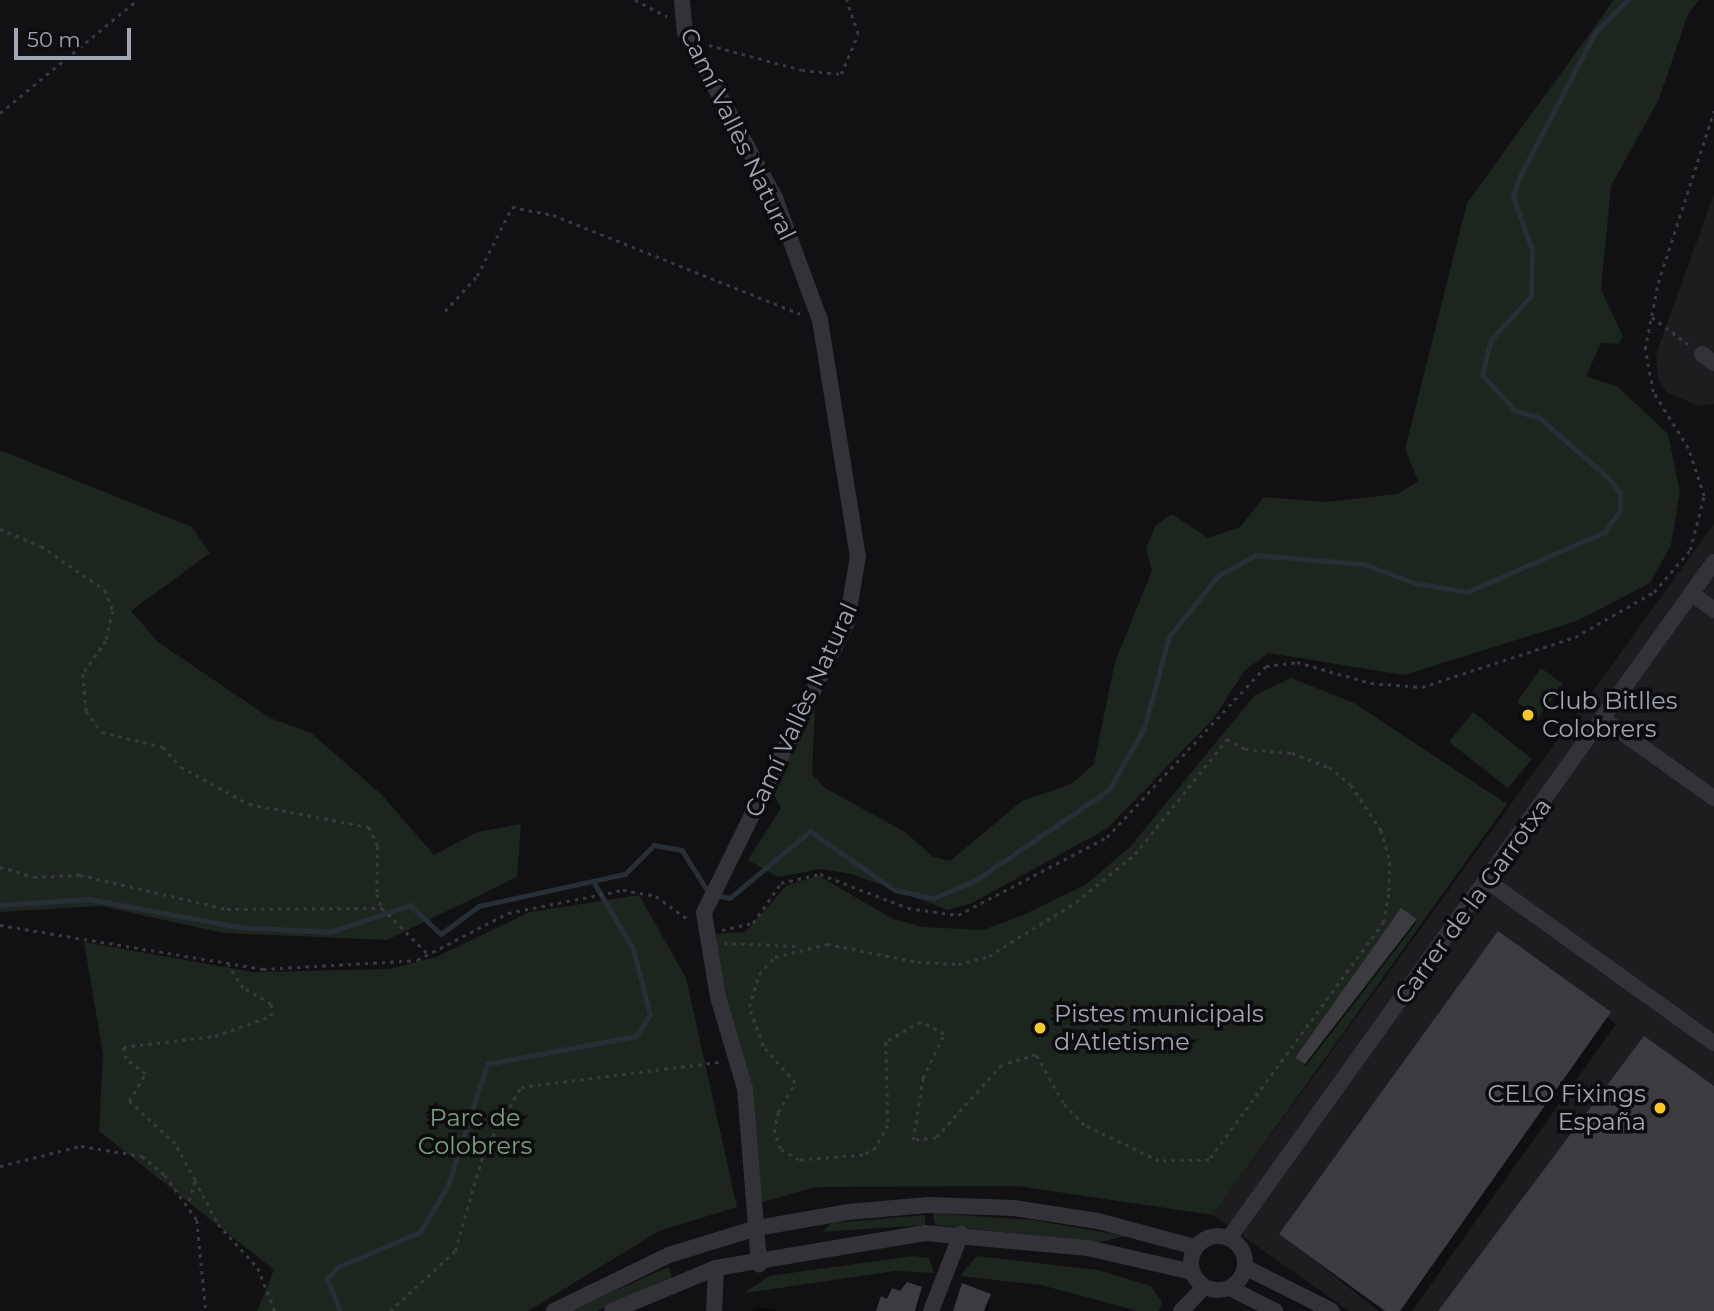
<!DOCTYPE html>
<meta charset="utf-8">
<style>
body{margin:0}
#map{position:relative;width:1714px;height:1311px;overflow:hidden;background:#111113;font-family:Montserrat,sans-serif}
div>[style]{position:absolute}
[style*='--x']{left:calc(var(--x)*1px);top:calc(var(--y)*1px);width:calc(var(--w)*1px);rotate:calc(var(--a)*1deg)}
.built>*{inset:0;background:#1d1d20}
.green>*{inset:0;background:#1d251f}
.shadow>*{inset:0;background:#0007}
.stream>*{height:4.5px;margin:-2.25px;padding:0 2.25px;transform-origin:2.25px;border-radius:2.25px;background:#272e36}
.building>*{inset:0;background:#3b3b40}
.path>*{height:2.5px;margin-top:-1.25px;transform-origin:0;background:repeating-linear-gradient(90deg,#38393f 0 3.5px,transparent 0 8.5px)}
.street>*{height:16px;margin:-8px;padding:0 8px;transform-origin:8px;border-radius:8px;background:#323238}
.street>.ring{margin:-8px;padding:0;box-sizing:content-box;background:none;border:16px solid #323238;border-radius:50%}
.dots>*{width:19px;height:19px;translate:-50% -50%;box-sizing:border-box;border:4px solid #0c0c0e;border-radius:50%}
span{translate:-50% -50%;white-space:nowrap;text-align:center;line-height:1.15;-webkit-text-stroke:7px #0c0c0e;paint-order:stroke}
.street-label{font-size:24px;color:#a2a5b4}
.poi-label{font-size:24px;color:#a2a5b4}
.left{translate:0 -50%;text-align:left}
.right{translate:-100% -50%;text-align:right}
.park-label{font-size:24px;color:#78a07f}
.scale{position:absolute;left:14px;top:28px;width:117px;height:32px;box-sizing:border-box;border:4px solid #a2a5b4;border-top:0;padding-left:9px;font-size:21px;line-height:24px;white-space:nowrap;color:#a2a5b4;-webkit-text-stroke:5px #0c0c0e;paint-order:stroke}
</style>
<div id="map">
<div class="built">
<div style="clip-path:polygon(1714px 194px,1714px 404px,1698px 406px,1667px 392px,1658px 379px,1656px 354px)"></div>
<div style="clip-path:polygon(1714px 524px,1714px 1311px,1349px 1311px,1213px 1215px)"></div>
</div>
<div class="green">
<div style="clip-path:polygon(1614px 0,1699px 0,1688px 14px,1659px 99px,1611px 186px,1601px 289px,1623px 337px,1618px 344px,1601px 343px,1586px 376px,1618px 387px,1668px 434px,1680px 492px,1671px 545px,1650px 583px,1577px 621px,1404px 675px,1269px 653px,1245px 670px,1213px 719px,1108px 828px,972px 903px,948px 910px,852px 874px,821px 869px,778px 877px,748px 860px,781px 808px,774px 794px,777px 774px,815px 707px,812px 774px,825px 788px,905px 832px,933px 857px,950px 861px,1022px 801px,1071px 784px,1094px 764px,1115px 662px,1152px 571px,1146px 548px,1156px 525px,1172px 514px,1208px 538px,1240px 527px,1264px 497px,1326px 502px,1398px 494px,1418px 481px,1405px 449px,1467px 203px)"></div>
<div style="clip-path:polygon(0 450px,192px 527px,210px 553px,131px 611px,158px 642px,270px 718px,311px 733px,382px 795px,434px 855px,477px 832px,521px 824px,517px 877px,387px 940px,223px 933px,100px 906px,0 912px)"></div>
<div style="clip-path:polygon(1541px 668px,1563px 684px,1538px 718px,1517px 702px)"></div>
<div style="clip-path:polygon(1291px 678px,1354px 703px,1507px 804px,1213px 1215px,1017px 1186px,816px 1187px,756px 1204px,755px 1122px,712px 934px,745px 932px,787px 885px,819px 876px,893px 919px,923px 927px,983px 930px,1021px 916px,1085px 885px,1130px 847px,1255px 695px)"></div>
<div style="clip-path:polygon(1473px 712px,1532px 759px,1508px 788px,1449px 742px)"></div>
<div style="clip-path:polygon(639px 895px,686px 978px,737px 1207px,659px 1231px,528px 1311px,257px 1311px,274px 1270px,99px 1131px,103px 1054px,84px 942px,253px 972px,389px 969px,436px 957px,530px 912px)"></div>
<div style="clip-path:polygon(933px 1213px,1033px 1220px,1125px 1236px,1100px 1242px,935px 1225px)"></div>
<div style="clip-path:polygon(925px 1215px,925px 1225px,822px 1232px,832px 1223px)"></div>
<div style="clip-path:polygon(913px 1256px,929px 1258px,934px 1273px,895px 1271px,744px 1293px,769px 1276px)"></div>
<div style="clip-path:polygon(977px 1256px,1098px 1270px,1151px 1286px,1162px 1302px,1159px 1311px,1138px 1311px,1041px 1285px,960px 1276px)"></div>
<div style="clip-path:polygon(668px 1267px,672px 1277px,597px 1311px,570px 1311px)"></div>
</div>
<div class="shadow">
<div style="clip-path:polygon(1402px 910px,1417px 922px,1306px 1066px,1297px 1058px)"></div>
<div style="clip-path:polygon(1498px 933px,1616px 1024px,1412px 1311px,1379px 1311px,1281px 1234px)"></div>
<div style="clip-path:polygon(921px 1289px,917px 1311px,879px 1311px,901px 1293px)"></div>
<div style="clip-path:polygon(990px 1295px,988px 1311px,955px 1311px)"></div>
<div style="clip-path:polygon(756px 1307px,777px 1310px,778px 1311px,751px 1311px)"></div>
</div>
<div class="stream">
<div style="--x:716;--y:895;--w:14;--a:12"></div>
<div style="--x:730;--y:898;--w:104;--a:-39.9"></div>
<div style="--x:810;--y:831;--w:103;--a:34.8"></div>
<div style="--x:895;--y:890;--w:40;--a:12"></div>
<div style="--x:934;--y:898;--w:46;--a:-23.2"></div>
<div style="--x:976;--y:880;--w:161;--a:-34.1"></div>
<div style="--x:1109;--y:790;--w:71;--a:-60.6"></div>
<div style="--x:1144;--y:728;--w:94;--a:-74.6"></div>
<div style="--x:1169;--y:637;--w:78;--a:-51.2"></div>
<div style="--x:1218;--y:576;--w:43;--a:-28.9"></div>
<div style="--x:1256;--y:555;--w:108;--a:4.8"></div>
<div style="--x:1364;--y:564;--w:54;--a:20.4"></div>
<div style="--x:1415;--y:583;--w:53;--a:9.8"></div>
<div style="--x:1467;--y:592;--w:150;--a:-23.5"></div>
<div style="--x:1605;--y:532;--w:27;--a:-56"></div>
<div style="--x:1620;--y:510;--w:17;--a:-90"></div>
<div style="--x:1620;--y:493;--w:19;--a:-129"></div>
<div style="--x:1608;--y:478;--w:91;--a:-139"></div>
<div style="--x:1539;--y:418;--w:25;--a:-164"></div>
<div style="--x:1515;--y:411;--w:49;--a:-132.5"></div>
<div style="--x:1482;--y:375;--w:36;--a:-76"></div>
<div style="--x:1491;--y:340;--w:59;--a:-47.7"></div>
<div style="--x:1531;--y:296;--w:46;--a:-88.8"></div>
<div style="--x:1532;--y:250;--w:56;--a:-109.7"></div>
<div style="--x:1513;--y:197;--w:20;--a:-72"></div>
<div style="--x:1519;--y:178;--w:166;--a:-62.4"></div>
<div style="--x:1596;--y:31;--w:45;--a:-44.1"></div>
<div style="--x:0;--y:905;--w:89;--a:-3.9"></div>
<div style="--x:89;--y:899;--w:152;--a:10.6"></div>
<div style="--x:238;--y:927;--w:92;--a:3.1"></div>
<div style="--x:330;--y:932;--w:84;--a:-18.6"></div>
<div style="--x:410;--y:905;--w:42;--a:43.1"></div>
<div style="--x:441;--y:934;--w:47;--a:-36.4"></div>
<div style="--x:479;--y:906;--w:149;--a:-12.4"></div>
<div style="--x:625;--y:874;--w:41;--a:-45"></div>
<div style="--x:654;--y:845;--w:28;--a:10"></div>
<div style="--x:682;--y:850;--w:45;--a:57.7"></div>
<div style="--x:340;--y:1311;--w:35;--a:-112"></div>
<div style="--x:327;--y:1279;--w:16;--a:-47"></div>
<div style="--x:338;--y:1267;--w:89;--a:-23.1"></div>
<div style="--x:420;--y:1232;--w:55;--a:-59.2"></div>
<div style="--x:448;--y:1185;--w:127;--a:-72.1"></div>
<div style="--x:487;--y:1064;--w:152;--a:-10.6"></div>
<div style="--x:636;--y:1036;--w:25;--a:-56"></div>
<div style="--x:650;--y:1015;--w:68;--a:-104.4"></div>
<div style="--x:633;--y:949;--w:74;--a:-120.7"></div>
</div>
<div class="building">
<div style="clip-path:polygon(1401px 908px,1417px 919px,1305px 1064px,1295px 1058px)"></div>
<div style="clip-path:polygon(1498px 931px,1611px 1012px,1400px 1311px,1385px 1311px,1279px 1234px)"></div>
<div style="clip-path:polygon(1644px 1036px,1714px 1086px,1714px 1311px,1438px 1311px)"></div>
<div style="clip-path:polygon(907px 1282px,922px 1287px,915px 1311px,876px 1311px,881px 1296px,887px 1299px,892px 1288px,900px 1291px)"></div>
<div style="clip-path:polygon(962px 1283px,991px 1294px,984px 1311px,953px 1311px)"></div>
</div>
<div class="path">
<div style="--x:635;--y:0;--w:36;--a:27"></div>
<div style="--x:709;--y:45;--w:96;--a:15"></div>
<div style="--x:802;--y:70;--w:39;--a:6"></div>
<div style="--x:841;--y:74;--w:43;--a:-67"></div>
<div style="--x:858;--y:34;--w:36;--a:-109"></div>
<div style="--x:0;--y:113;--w:178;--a:-39.5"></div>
<div style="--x:445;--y:311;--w:47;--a:-47.6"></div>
<div style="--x:477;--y:276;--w:77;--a:-63.1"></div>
<div style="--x:512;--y:207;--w:42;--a:11"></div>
<div style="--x:553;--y:215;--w:266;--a:21.8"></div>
<div style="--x:1652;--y:317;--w:45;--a:36.9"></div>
<div style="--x:0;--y:529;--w:44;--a:22.5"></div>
<div style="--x:41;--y:546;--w:78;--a:34.5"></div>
<div style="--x:105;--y:590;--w:22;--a:69"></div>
<div style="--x:113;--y:611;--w:31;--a:103"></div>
<div style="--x:106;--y:641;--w:40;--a:124.9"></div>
<div style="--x:83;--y:674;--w:37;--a:85"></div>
<div style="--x:86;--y:711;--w:26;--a:53"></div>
<div style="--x:102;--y:732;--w:63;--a:13.8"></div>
<div style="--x:163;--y:747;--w:27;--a:48"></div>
<div style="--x:181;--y:767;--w:77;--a:28.6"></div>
<div style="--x:249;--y:804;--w:122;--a:10.9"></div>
<div style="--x:369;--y:827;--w:21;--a:65"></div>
<div style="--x:378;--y:846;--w:48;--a:91.2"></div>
<div style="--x:377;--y:894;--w:15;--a:70"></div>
<div style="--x:382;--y:908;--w:68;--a:45"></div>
<div style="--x:1227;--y:739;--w:21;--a:29"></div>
<div style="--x:1245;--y:749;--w:47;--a:4.9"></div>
<div style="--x:1292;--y:753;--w:40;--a:21"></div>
<div style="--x:1329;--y:767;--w:28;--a:39"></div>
<div style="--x:1351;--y:785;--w:54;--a:56.3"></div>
<div style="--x:1381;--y:830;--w:33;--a:74"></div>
<div style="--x:1390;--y:862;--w:32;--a:92"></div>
<div style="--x:1389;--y:894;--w:28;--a:100"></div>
<div style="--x:1384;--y:922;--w:295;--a:126.3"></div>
<div style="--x:1209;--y:1160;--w:50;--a:178.9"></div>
<div style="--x:1159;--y:1161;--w:83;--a:-154.4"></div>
<div style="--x:1084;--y:1125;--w:30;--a:-134"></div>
<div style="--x:1063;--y:1103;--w:55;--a:-119.4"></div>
<div style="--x:1036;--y:1055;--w:35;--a:164"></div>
<div style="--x:1002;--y:1065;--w:98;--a:132.1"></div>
<div style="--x:936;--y:1138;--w:23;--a:175"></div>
<div style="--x:913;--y:1140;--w:63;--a:-80.8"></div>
<div style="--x:923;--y:1078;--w:49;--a:-64.5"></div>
<div style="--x:944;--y:1034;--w:26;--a:-152"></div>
<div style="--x:921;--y:1022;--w:40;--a:150.3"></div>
<div style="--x:886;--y:1042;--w:83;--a:88.6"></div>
<div style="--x:888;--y:1125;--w:26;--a:118"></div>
<div style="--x:876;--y:1148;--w:15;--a:152"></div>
<div style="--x:863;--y:1155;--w:64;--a:175.5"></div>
<div style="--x:799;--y:1160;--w:22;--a:-150"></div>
<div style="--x:780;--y:1149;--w:18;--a:-109"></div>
<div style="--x:774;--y:1132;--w:20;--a:-79"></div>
<div style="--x:778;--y:1112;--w:34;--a:-60"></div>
<div style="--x:795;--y:1083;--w:49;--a:-130.9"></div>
<div style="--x:763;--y:1046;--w:41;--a:-109.7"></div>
<div style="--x:749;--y:1007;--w:34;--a:-73"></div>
<div style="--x:759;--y:974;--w:23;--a:-47"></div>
<div style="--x:775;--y:957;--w:54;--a:-14"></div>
<div style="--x:827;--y:944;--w:93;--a:11.2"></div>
<div style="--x:918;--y:962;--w:40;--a:2.9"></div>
<div style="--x:958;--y:964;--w:32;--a:-14"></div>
<div style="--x:989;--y:956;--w:102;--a:-31.8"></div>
<div style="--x:1076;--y:902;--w:76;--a:-39.1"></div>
<div style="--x:1135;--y:854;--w:147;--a:-51.3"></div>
<div style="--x:0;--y:867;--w:35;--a:16"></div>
<div style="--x:34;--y:877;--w:46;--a:-2.5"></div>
<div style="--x:80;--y:875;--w:151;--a:13"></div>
<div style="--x:227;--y:909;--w:155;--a:-0.4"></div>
<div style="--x:0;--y:925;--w:267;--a:9.5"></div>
<div style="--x:263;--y:969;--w:154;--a:-3.3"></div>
<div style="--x:417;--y:960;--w:102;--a:-27.3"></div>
<div style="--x:508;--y:913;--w:117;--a:-11.3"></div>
<div style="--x:623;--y:890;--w:34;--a:10"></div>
<div style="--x:656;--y:896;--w:42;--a:36.3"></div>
<div style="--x:722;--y:930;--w:32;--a:-13"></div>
<div style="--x:753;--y:923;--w:49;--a:-55"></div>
<div style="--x:781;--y:883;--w:40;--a:-13"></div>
<div style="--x:820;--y:874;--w:94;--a:21.1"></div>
<div style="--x:908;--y:908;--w:50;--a:8"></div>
<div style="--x:958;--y:915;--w:168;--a:-27.6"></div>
<div style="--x:1107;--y:837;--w:233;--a:-47.1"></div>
<div style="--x:1266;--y:666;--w:31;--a:-7"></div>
<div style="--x:1297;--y:662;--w:77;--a:15.8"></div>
<div style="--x:1371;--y:683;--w:51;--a:4.5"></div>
<div style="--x:1422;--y:687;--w:161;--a:-18.1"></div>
<div style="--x:1575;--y:637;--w:91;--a:-29.7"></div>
<div style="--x:1654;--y:592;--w:55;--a:-49.4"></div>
<div style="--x:1690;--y:550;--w:56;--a:-75.5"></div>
<div style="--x:1704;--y:496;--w:51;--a:-108.4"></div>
<div style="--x:1688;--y:448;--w:66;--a:-122"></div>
<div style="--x:1653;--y:392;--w:44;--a:-100.5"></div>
<div style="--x:1645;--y:349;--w:67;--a:-78.9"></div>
<div style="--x:1658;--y:283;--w:181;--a:-72"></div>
<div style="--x:724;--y:943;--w:74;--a:2.3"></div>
<div style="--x:0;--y:1166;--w:83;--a:-13.9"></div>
<div style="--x:81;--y:1146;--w:62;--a:9.3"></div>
<div style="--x:142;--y:1156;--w:30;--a:40"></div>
<div style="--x:165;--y:1175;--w:55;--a:54.6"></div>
<div style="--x:197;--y:1220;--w:91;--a:84.4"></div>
<div style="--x:195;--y:1180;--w:41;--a:-119.1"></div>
<div style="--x:175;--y:1144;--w:63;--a:-136.9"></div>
<div style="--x:129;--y:1101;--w:31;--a:-59"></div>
<div style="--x:145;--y:1074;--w:24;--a:-142"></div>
<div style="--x:126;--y:1059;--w:12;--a:-104"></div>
<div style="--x:123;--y:1047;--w:93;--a:-6.8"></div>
<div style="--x:215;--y:1036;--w:59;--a:-19.7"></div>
<div style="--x:271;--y:1016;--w:12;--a:-90"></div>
<div style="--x:271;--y:1004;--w:32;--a:-150"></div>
<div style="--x:243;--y:988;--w:27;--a:-123"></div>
<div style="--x:189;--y:1201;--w:22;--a:-74"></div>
<div style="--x:195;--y:1180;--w:50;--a:62.4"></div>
<div style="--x:218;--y:1224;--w:59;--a:47.7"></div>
<div style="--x:258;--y:1268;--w:46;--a:68.4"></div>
<div style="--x:390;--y:1311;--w:88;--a:-42.7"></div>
<div style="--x:455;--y:1251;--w:104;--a:-73.8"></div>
<div style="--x:484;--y:1151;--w:74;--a:-60"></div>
<div style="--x:521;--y:1087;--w:201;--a:-7.2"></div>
</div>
<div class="street">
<div style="--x:682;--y:0;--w:32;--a:85"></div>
<div style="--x:685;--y:32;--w:189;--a:61.5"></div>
<div style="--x:775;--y:198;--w:130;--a:69.8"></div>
<div style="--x:820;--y:320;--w:239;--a:80.9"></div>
<div style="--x:858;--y:556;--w:67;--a:99.5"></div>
<div style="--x:847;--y:622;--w:324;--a:116.2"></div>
<div style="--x:704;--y:913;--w:85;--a:80.5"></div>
<div style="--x:718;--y:997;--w:96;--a:73.6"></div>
<div style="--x:745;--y:1089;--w:176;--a:85.4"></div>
<div style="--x:1702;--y:354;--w:15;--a:37"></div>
<div style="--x:1691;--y:593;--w:29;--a:36"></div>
<div style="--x:1606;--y:721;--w:133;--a:35.5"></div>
<div style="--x:1486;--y:880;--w:280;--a:35.6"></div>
<div class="ring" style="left:1191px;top:1236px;width:38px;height:38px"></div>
<div style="--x:1229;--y:1238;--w:832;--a:-54.34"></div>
<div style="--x:1245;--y:1267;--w:97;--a:26.8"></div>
<div style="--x:1230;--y:1288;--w:51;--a:27.1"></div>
<div style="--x:554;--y:1311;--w:128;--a:-26"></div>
<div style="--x:669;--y:1255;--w:92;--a:-17.1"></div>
<div style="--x:757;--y:1228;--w:92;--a:-10"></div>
<div style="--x:848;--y:1212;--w:80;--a:-5"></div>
<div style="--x:928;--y:1205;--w:86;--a:2"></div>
<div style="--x:1014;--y:1208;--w:85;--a:8.8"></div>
<div style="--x:1098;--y:1221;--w:100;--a:15"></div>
<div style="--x:612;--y:1311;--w:113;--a:-22.5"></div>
<div style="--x:716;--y:1268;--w:212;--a:-9.5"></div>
<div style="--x:925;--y:1233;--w:164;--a:5.3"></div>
<div style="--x:1088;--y:1248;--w:107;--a:13"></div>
<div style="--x:714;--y:1311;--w:43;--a:-87.3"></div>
<div style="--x:931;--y:1311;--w:83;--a:-68.7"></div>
<div style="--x:1181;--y:1311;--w:33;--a:-46"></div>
</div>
<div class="dots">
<div style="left:1528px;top:715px;background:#f6c926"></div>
<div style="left:1040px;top:1028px;background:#f6c926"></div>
<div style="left:1660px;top:1108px;background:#f6c926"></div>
</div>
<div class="street-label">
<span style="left:738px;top:134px;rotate:64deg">Camí Vallès Natural</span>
<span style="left:801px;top:710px;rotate:-65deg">Camí Vallès Natural</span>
<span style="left:1473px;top:901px;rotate:-54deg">Carrer de la Garrotxa</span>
</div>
<div class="poi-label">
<span class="left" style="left:1542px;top:715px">Club Bitlles<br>Colobrers</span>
<span class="left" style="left:1054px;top:1028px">Pistes municipals<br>d'Atletisme</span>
<span class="right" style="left:1646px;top:1108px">CELO Fixings<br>España</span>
</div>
<div class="park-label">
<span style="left:475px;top:1132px">Parc de<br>Colobrers</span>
</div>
<div class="scale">50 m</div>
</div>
